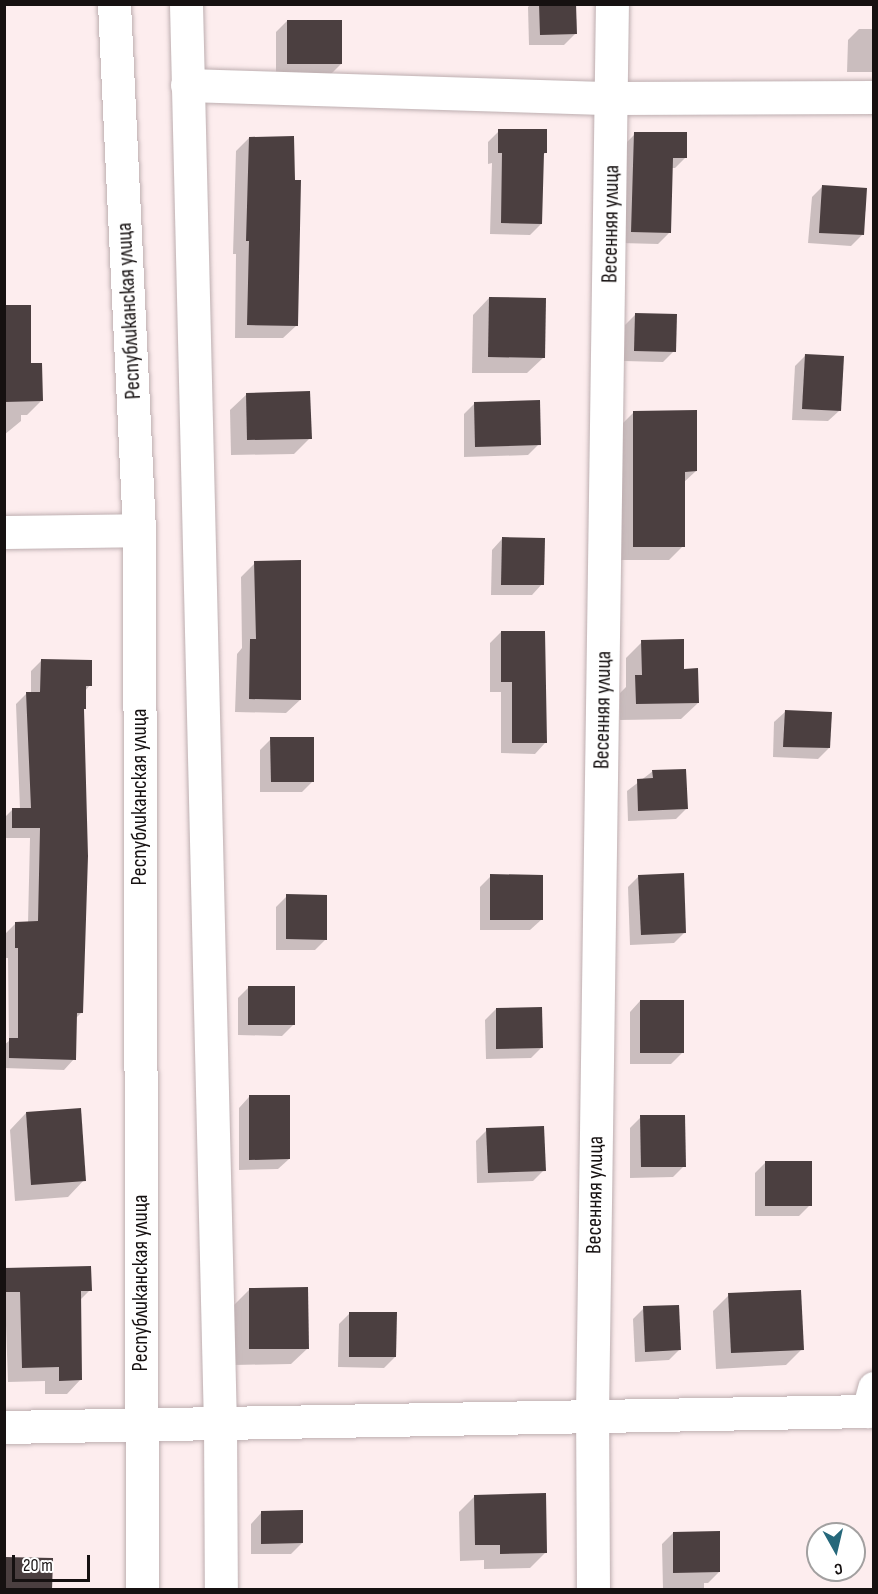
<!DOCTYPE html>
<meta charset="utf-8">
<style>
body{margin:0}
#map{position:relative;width:878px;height:1594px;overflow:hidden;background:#fdedee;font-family:"Sofia Sans Condensed",sans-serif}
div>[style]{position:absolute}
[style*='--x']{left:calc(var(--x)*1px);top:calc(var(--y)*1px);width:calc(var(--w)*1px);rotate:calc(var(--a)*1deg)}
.shadow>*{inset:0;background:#0003}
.building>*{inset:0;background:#4b3f40}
.roads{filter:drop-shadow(0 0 2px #bdaeb0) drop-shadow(0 0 2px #bdaeb0)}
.minor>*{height:33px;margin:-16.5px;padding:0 16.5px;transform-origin:16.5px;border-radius:16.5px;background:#fff}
span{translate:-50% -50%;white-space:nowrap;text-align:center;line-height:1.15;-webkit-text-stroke:6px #fff;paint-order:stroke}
.street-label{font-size:22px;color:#161111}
.frame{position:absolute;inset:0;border:6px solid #161111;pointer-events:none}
.north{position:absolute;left:806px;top:1522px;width:60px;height:60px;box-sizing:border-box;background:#fff;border:2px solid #a2a0a0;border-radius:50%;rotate:172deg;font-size:16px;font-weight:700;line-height:24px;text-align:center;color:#161111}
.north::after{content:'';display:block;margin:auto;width:21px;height:27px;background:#26687b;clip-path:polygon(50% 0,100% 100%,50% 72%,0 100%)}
.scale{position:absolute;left:12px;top:1555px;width:78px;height:27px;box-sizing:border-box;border:3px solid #161111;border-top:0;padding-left:8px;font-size:18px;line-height:21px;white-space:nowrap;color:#161111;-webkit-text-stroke:4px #fff;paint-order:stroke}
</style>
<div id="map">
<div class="shadow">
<div style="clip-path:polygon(531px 4px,575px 4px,575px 34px,564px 45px,529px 45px,528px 7px)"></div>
<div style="clip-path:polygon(287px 21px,341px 64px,330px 75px,276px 75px,276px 32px)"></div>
<div style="clip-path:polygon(859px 29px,874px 29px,874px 72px,847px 72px,848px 40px)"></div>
<div style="clip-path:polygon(499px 131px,546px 152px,542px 156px,541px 224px,530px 235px,490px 234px,492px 163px,488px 164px,488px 142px)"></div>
<div style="clip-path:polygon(635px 134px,686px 157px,675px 168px,671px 168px,669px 233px,658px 244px,621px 243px,624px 145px)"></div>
<div style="clip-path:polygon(249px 138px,293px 181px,297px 325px,283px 338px,235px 338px,236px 254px,233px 254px,236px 151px)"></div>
<div style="clip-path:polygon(823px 186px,862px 235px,851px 246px,808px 243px,812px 197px)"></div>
<div style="clip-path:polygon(489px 298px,544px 357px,527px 373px,472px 373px,473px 315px)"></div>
<div style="clip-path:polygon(4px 307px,41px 401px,27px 415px,21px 415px,21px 421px,4px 435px)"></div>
<div style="clip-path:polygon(636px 314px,674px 351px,663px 362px,624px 361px,625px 325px)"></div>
<div style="clip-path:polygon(806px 355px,839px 411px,828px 421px,792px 420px,795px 366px)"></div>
<div style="clip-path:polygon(247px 394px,310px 438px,294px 454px,231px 455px,230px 410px)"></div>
<div style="clip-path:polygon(475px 403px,539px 444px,528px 455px,464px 457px,464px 414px)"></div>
<div style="clip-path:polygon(634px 412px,696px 471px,683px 483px,683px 546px,669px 560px,620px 560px,620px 426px)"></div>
<div style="clip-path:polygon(502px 539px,542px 584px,532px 595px,491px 595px,492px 550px)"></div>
<div style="clip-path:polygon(255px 563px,300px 700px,286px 713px,235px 712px,237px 654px,242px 648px,241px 577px)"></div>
<div style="clip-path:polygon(501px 632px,545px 743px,535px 754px,501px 753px,501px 692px,490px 692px,490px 643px)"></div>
<div style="clip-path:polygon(642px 642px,682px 670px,698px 703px,681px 719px,620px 720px,620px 693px,626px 687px,626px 658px)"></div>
<div style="clip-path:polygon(41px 661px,90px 685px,85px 691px,82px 711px,81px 1013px,75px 1019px,74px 1059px,64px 1070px,4px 1068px,4px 1045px,9px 1041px,8px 958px,5px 958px,5px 934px,16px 923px,28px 923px,30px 838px,4px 838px,4px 818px,13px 809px,20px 809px,16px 704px,27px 693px,31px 693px,31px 671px)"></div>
<div style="clip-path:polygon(785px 712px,829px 748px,818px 759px,773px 757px,774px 722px)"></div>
<div style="clip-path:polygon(271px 739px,313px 781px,302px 792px,260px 792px,260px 750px)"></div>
<div style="clip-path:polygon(653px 771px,687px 808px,676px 819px,628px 821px,627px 791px)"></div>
<div style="clip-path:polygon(491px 876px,541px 920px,530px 930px,480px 930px,480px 887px)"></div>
<div style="clip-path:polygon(639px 876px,685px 932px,674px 943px,630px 945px,628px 887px)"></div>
<div style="clip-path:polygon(287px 896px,326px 939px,315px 950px,276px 950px,276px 907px)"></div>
<div style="clip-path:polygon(249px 987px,293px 1025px,282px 1036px,238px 1035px,238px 998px)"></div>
<div style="clip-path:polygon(640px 1001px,682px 1053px,671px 1064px,630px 1064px,630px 1012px)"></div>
<div style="clip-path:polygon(496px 1009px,542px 1047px,531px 1058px,486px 1059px,485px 1020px)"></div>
<div style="clip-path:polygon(249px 1097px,289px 1159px,278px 1169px,239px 1170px,239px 1108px)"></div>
<div style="clip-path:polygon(26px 1113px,84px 1180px,68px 1197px,15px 1201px,10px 1130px)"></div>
<div style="clip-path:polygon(641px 1117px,684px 1166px,673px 1177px,630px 1178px,630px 1128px)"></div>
<div style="clip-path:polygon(487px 1130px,544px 1170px,533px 1181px,477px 1183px,476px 1141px)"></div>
<div style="clip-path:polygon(766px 1162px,810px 1205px,799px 1216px,755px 1216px,755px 1173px)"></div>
<div style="clip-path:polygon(4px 1269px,90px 1290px,79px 1301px,81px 1379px,67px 1394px,45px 1394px,45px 1381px,8px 1382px)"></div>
<div style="clip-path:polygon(250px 1289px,308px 1348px,291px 1364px,234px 1365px,233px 1306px)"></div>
<div style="clip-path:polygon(729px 1295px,802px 1349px,786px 1365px,716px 1369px,713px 1311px)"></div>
<div style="clip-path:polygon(644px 1308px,680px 1349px,669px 1360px,635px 1362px,633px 1319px)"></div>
<div style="clip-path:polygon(350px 1313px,395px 1357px,384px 1368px,338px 1367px,339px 1324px)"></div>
<div style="clip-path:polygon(475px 1496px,546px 1552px,530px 1568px,484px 1569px,484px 1560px,460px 1561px,459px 1512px)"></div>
<div style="clip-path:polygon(261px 1513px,302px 1543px,291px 1554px,251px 1554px,251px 1524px)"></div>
<div style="clip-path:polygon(673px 1533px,719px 1572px,708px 1583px,704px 1583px,704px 1590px,663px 1590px,662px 1544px)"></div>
</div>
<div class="building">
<div style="clip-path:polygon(539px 4px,576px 4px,577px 34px,540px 35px)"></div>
<div style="clip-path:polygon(287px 20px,342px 20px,342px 64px,287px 64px)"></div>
<div style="clip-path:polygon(498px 129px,547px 129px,547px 153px,544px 153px,542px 224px,501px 223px,502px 153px,498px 153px)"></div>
<div style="clip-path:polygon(634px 132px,687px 132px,687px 158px,673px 158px,671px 233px,631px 232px)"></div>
<div style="clip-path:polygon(294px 136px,295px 180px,301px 180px,298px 326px,247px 325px,249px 241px,246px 241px,249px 137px)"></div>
<div style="clip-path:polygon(822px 185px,867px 188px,864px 235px,819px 233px)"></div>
<div style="clip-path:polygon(489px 297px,546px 298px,545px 358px,488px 357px)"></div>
<div style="clip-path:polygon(4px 305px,31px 305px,31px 363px,42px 363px,43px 401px,4px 402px)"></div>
<div style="clip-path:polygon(635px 313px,677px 314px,676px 352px,634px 351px)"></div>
<div style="clip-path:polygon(805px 354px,844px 356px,841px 411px,802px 409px)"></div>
<div style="clip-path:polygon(310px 391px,312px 439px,247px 440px,246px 393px)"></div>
<div style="clip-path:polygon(540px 400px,541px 445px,475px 447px,474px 402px)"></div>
<div style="clip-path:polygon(697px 410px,697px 471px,685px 472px,685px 547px,633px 547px,633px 411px)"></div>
<div style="clip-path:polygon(502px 537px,545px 538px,544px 585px,501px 585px)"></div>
<div style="clip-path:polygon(301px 560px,301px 700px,249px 699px,250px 639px,256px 639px,254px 561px)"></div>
<div style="clip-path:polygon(501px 631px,545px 631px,547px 743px,512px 743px,512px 682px,501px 682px)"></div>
<div style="clip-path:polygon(684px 639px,684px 669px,698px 668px,699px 703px,636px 704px,635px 675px,642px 675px,641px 640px)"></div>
<div style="clip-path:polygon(41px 659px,92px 660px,92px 686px,86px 686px,86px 709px,84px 709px,88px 856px,83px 1013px,77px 1013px,76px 1060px,9px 1058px,9px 1038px,18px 1038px,18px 948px,15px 948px,15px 922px,38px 921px,40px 828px,12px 828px,12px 808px,31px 808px,26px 692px,40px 692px)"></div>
<div style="clip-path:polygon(785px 710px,832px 712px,830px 748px,783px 747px)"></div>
<div style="clip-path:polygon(270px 737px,314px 737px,314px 782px,271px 782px)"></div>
<div style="clip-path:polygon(686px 769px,688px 809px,638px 811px,637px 779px,653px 778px,652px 770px)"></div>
<div style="clip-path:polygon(684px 873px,686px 933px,641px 935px,638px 875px)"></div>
<div style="clip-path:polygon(490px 874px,543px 875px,543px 920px,490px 920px)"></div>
<div style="clip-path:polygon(286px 894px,327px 895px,327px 940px,286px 939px)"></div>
<div style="clip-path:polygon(248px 986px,295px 986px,295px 1025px,248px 1025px)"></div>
<div style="clip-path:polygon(640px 1000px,684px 1000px,684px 1053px,640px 1053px)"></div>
<div style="clip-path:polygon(542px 1007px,543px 1048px,496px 1049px,496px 1008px)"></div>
<div style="clip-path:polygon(249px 1095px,290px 1095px,290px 1159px,249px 1160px)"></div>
<div style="clip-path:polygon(81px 1108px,86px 1181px,31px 1185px,26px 1112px)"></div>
<div style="clip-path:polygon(640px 1115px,685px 1115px,686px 1167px,641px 1167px)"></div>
<div style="clip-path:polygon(544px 1126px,546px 1171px,488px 1173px,486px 1128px)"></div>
<div style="clip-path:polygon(765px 1161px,812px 1161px,812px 1206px,765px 1206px)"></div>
<div style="clip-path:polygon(91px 1266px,92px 1291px,81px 1291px,82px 1380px,59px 1381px,59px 1367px,22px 1368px,20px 1292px,4px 1292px,4px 1268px)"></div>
<div style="clip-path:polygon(308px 1287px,309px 1349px,249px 1349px,249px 1288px)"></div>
<div style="clip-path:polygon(801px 1290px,804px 1350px,731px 1353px,728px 1293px)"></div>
<div style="clip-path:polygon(679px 1305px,681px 1350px,645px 1352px,643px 1306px)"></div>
<div style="clip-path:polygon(349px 1312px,397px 1312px,396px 1357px,349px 1357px)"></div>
<div style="clip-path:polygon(546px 1493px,547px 1553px,500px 1554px,500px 1545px,475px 1545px,474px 1495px)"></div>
<div style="clip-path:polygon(303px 1510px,303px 1543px,261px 1544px,261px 1511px)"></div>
<div style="clip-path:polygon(720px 1531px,720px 1572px,673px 1573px,673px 1532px)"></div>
<div style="clip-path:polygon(4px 1557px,53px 1558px,52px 1590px,4px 1590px)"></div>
</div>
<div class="roads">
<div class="minor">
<div style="--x:114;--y:4;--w:527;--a:87.28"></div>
<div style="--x:139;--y:530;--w:1060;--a:89.84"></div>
<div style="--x:186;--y:4;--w:1418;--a:88.63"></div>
<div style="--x:220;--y:1422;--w:168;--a:89.7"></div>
<div style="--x:187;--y:85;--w:425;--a:1.8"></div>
<div style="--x:612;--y:98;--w:262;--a:-0.2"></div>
<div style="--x:4;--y:532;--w:135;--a:-0.8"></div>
<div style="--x:4;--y:1427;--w:864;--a:-1.06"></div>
<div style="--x:868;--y:1411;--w:24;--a:-75"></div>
<div style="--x:593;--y:1590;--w:175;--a:-90.3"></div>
<div style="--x:592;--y:1415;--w:1411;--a:-89.19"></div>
</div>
</div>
<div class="street-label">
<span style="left:611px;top:224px;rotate:-89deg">Весенняя улица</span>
<span style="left:129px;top:311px;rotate:-93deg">Республиканская улица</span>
<span style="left:603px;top:710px;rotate:-89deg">Весенняя улица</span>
<span style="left:140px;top:797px;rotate:-90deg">Республиканская улица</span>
<span style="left:595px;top:1195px;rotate:-89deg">Весенняя улица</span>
<span style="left:141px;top:1283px;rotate:-90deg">Республиканская улица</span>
</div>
<div class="frame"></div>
<div class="north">С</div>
<div class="scale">20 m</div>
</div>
